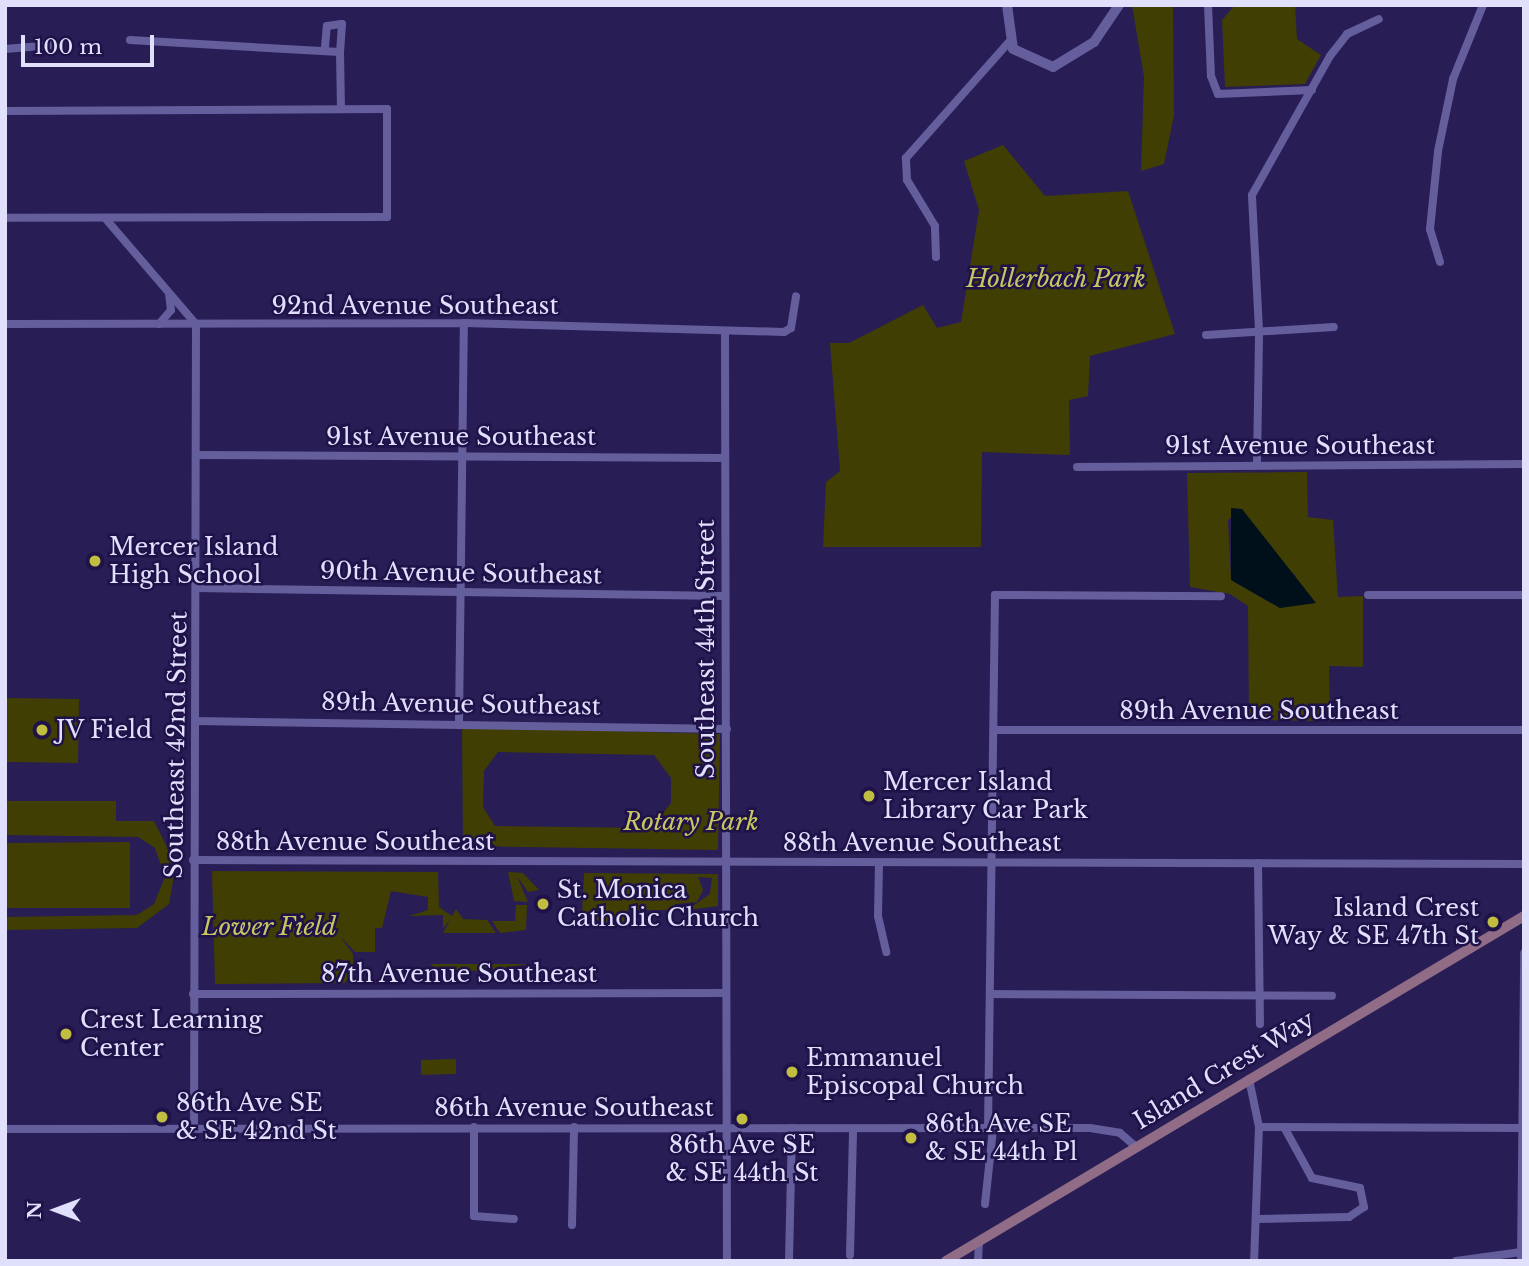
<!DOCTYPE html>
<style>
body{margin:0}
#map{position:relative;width:1529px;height:1266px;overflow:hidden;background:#281d55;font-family:"Libre Baskerville",serif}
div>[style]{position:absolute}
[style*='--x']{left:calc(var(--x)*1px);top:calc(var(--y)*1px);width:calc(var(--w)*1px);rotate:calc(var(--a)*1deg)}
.green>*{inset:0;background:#403e03}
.water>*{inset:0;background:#00101a}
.stream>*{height:2.5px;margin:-1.25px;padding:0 1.25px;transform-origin:1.25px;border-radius:1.25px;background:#00101a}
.minor>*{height:8px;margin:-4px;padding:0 4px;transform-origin:4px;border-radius:4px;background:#655e9c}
.tertiary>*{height:10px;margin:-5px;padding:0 5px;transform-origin:5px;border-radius:5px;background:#655e9c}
.secondary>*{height:10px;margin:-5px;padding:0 5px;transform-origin:5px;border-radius:5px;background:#916c86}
.dots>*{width:19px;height:19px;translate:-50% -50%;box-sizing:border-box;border:4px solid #1f1249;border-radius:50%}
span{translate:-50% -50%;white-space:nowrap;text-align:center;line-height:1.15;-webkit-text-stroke:5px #1f1249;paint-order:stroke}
.park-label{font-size:24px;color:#c8c661;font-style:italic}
.street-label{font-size:24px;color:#e0dffc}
.poi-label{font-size:24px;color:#e0dffc}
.left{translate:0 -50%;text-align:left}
.right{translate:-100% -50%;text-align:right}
.frame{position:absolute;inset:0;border:7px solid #e0dffc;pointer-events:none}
.north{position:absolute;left:21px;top:1175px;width:70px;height:70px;-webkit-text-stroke:5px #1f1249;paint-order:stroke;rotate:270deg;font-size:19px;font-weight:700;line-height:28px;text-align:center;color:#e0dffc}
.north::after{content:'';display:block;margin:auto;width:24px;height:32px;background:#e0dffc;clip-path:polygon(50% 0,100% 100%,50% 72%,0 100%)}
.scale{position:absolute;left:21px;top:35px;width:133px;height:32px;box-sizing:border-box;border:4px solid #e0dffc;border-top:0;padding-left:9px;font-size:21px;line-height:24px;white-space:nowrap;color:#e0dffc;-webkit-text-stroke:5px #1f1249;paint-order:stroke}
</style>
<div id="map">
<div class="green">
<div style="clip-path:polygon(1132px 5px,1173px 5px,1174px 115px,1164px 164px,1141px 171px,1144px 77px)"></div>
<div style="clip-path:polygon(1235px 5px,1295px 5px,1297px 39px,1321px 55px,1305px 84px,1225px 87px,1222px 20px)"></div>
<div style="clip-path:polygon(1003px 145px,1045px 196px,1128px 191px,1175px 334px,1090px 356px,1088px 396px,1069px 400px,1070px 455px,982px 452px,981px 547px,823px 547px,826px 482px,840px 471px,830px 343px,849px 343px,923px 305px,937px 328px,961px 322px,979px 210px,964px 161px)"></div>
<div style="clip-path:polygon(evenodd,1307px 472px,1308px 517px,1333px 520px,1338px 597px,1363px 596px,1363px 667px,1329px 666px,1330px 721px,1249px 720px,1248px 606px,1230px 594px,1190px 587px,1187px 473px,1307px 472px,1242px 509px,1281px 566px,1296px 576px,1280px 608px,1231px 580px,1228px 520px,1242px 509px)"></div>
<div style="clip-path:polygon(5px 698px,79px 699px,78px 763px,5px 762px)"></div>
<div style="clip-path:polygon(evenodd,462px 727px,720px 734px,718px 850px,463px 846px,462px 727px,498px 752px,654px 755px,671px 778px,671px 803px,651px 828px,495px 826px,483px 807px,484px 771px,498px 752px)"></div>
<div style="clip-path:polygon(5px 801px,116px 801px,116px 821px,154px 821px,176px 865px,169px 904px,137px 928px,5px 930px,5px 917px,137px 915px,154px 904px,165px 877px,155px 848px,138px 837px,5px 835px)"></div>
<div style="clip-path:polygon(130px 842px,130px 908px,5px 908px,5px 843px)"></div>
<div style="clip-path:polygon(212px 871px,438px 872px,439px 907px,453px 917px,443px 928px,443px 915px,409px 916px,428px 910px,428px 897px,391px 891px,382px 928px,375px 928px,375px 952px,355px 952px,340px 936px,353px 954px,353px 971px,345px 983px,215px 984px)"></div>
<div style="clip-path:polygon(508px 872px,523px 873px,539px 890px,528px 892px,517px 876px,528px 902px,514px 901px)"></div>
<div style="clip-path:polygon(584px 873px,718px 874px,718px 906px,687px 910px,710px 894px,712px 878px,698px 877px,703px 890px,697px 902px,675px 904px,675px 910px,627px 910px,626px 923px,591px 922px,582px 913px)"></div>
<div style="clip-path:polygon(516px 905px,527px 905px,526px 930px,500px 933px,492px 921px,515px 921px)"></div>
<div style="clip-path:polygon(456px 909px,463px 919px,487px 920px,496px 933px,443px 933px)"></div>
<div style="clip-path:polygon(430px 964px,529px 964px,485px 971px,437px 970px)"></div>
<div style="clip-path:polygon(456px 1059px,456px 1074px,421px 1075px,421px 1060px)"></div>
</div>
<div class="water">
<div style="clip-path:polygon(1231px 508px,1242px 509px,1316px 603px,1280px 608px,1231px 580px)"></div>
</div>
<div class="stream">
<div style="--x:430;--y:981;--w:12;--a:-90"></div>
</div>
<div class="minor">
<div style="--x:1208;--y:5;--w:71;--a:87.6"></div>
<div style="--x:1211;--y:76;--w:19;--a:69"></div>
<div style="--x:1218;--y:94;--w:94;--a:-2.4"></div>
<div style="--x:130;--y:40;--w:210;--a:3.3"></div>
<div style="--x:340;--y:52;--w:57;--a:89"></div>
<div style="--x:325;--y:47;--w:21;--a:-85"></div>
<div style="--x:327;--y:26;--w:15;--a:-8"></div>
<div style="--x:342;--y:24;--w:28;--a:94"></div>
<div style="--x:5;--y:49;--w:48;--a:-4.8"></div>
<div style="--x:5;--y:111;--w:382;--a:-0.3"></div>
<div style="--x:387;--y:109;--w:108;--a:90"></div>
<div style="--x:387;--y:217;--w:382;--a:179.9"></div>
<div style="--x:105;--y:218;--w:140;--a:49.4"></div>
<div style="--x:196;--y:324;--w:803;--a:90.14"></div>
<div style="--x:936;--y:257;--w:31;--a:-92"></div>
<div style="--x:935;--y:226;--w:54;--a:-121.3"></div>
<div style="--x:907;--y:180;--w:22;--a:-93"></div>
<div style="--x:906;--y:158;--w:155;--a:-48.4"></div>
<div style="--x:1440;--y:262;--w:34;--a:-107"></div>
<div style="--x:1430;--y:229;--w:78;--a:-84.1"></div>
<div style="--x:1438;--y:151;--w:74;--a:-78.2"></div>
<div style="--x:1453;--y:79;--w:80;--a:-67.9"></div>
<div style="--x:5;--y:324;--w:459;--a:-0.1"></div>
<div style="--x:464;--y:323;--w:320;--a:1.6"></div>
<div style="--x:784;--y:332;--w:8;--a:-30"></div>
<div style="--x:791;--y:328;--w:32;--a:-81"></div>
<div style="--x:159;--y:324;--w:18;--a:-49"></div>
<div style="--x:171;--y:310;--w:16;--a:-97"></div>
<div style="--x:725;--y:332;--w:929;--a:89.88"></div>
<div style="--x:1206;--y:335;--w:128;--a:-3.6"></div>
<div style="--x:197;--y:455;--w:528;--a:0.33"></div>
<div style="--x:1257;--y:464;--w:134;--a:-89.1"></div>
<div style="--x:1259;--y:330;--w:135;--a:-93"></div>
<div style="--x:1252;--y:195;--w:159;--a:-60.7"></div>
<div style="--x:1330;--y:56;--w:28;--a:-52"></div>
<div style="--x:1347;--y:34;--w:35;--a:-25"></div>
<div style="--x:1077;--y:467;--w:447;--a:-0.4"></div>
<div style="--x:196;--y:588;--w:529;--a:0.87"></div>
<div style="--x:1368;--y:595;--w:156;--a:0"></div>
<div style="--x:195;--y:721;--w:532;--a:0.86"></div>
<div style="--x:459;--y:722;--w:399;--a:-89.3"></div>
<div style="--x:994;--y:730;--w:530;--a:0"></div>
<div style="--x:193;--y:860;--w:1331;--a:0.17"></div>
<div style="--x:879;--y:863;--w:53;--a:91.1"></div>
<div style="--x:878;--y:916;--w:37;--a:77"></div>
<div style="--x:1258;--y:863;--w:161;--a:89.3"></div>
<div style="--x:193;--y:994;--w:533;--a:-0.11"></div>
<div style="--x:990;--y:994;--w:342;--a:0.3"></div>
<div style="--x:1249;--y:1079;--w:49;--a:78.2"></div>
<div style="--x:1259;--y:1127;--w:134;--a:92.1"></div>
<div style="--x:474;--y:1127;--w:89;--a:90"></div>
<div style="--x:474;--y:1216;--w:40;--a:4.3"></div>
<div style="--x:1259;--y:1127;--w:265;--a:0.2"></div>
<div style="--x:5;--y:1129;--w:1085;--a:-0.05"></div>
<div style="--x:1090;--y:1128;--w:30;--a:9"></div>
<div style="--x:1120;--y:1133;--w:21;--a:41"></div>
<div style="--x:988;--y:1129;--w:534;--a:-89.25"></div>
<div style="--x:995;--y:595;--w:226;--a:0.3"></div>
<div style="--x:985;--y:1204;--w:75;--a:-83.9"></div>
<div style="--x:1256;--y:1219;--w:93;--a:-1.2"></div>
<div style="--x:1349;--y:1217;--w:18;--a:-34"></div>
<div style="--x:1364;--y:1207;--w:19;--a:-102"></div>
<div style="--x:1360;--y:1188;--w:49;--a:-168.2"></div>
<div style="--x:1312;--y:1178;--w:58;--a:-118.8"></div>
<div style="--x:572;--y:1225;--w:98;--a:-88.8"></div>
<div style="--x:850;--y:1255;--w:126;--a:-88.6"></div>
<div style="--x:789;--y:1261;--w:133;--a:-88.7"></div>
<div style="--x:978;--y:1261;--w:20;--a:-87"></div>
<div style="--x:1456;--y:1261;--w:66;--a:-7.9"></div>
<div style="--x:1521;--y:1261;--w:308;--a:-89.4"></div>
</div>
<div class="tertiary">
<div style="--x:1007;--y:5;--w:44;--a:82.2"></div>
<div style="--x:1013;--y:49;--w:44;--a:24.2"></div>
<div style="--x:1053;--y:67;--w:48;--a:-31.4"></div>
<div style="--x:1094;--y:42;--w:45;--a:-56"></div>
</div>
<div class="secondary">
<div style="--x:946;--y:1261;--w:673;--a:-30.83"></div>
</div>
<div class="dots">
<div style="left:95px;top:561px;background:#c1bd40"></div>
<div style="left:42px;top:730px;background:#c1bd40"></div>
<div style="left:869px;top:796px;background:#c1bd40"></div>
<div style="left:543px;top:904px;background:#c1bd40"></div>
<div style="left:1493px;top:922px;background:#c1bd40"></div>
<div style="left:66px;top:1034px;background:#c1bd40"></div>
<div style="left:792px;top:1072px;background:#c1bd40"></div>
<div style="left:162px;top:1117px;background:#c1bd40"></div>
<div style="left:742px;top:1119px;background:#c1bd40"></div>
<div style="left:911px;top:1138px;background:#c1bd40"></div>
</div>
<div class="park-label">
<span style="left:1056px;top:279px">Hollerbach Park</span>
<span style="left:691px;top:822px">Rotary Park</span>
<span style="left:269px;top:927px">Lower Field</span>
</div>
<div class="street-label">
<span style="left:415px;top:306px">92nd Avenue Southeast</span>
<span style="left:461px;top:437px">91st Avenue Southeast</span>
<span style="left:1300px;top:446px">91st Avenue Southeast</span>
<span style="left:461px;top:573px;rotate:1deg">90th Avenue Southeast</span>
<span style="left:706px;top:649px;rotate:-90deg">Southeast 44th Street</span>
<span style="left:461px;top:704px;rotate:1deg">89th Avenue Southeast</span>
<span style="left:1259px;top:711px">89th Avenue Southeast</span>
<span style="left:176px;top:745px;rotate:-89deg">Southeast 42nd Street</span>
<span style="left:355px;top:842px">88th Avenue Southeast</span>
<span style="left:922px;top:843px">88th Avenue Southeast</span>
<span style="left:459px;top:974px">87th Avenue Southeast</span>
<span style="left:1224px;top:1070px;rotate:-31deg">Island Crest Way</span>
<span style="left:574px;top:1108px">86th Avenue Southeast</span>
</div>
<div class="poi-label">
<span class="left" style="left:109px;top:561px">Mercer Island<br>High School</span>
<span class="left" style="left:56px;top:730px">JV Field</span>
<span class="left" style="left:883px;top:796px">Mercer Island<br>Library Car Park</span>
<span class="left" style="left:557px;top:904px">St. Monica<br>Catholic Church</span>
<span class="right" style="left:1479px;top:922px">Island Crest<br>Way &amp; SE 47th St</span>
<span class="left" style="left:80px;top:1034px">Crest Learning<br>Center</span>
<span class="left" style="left:806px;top:1072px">Emmanuel<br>Episcopal Church</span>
<span class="left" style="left:176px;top:1117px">86th Ave SE<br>&amp; SE 42nd St</span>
<span class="left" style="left:925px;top:1138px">86th Ave SE<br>&amp; SE 44th Pl</span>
<span style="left:742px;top:1159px">86th Ave SE<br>&amp; SE 44th St</span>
</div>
<div class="frame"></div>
<div class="north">N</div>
<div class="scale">100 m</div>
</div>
